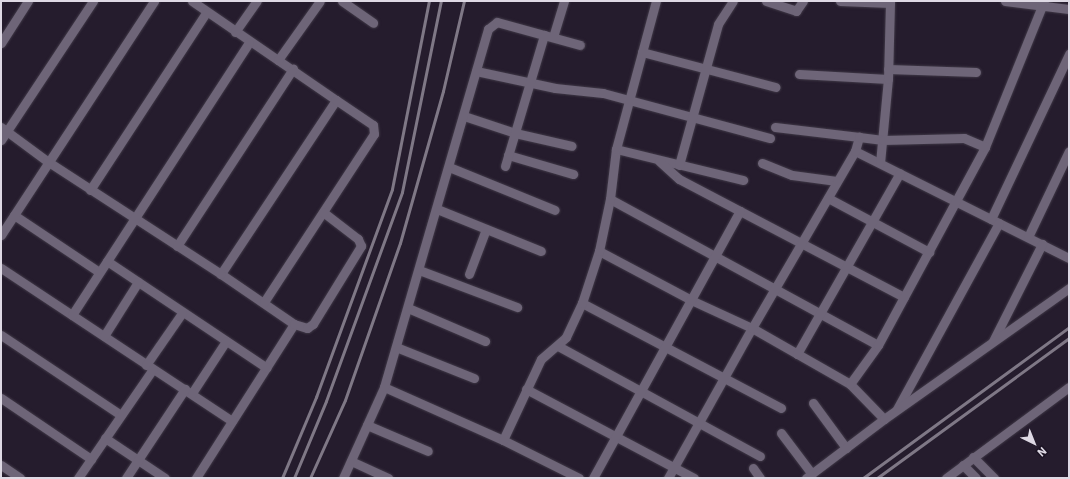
<!DOCTYPE html>
<style>
body{margin:0}
#map{position:relative;width:1070px;height:479px;overflow:hidden;background:#251c2d;font-family:"IBM Plex Sans",sans-serif}
div>[style]{position:absolute}
[style*='--x']{left:calc(var(--x)*1px);top:calc(var(--y)*1px);width:calc(var(--w)*1px);rotate:calc(var(--a)*1deg)}
.roads{filter:drop-shadow(0 0 1px #403947) drop-shadow(0 0 1px #403947)}
.street>*{height:9px;margin:-4.5px;padding:0 4.5px;transform-origin:4.5px;border-radius:4.5px;background:#6e6578}
.rail>*{height:3px;margin:-1.5px;padding:0 1.5px;transform-origin:1.5px;border-radius:1.5px;background:#7f7886}
span{translate:-50% -50%;white-space:nowrap;text-align:center;line-height:1.15;-webkit-text-stroke:3px #1b1323;paint-order:stroke}
.frame{position:absolute;inset:0;border:2px solid #ded9e4;pointer-events:none}
.north{position:absolute;left:1014px;top:423px;width:40px;height:40px;-webkit-text-stroke:3px #1b1323;paint-order:stroke;rotate:137deg;font-size:11px;font-weight:700;line-height:16px;text-align:center;color:#ded9e4}
.north::after{content:'';display:block;margin:auto;width:14px;height:18px;background:#ded9e4;clip-path:polygon(50% 0,100% 100%,50% 72%,0 100%)}
</style>
<div id="map">
<div class="roads">
<div class="street">
<div style="--x:192;--y:1;--w:175;--a:34.5"></div>
<div style="--x:336;--y:100;--w:209;--a:123.5"></div>
<div style="--x:221;--y:274;--w:88;--a:34.4"></div>
<div style="--x:294;--y:324;--w:183;--a:122.5"></div>
<div style="--x:342;--y:1;--w:38;--a:35"></div>
<div style="--x:766;--y:1;--w:32;--a:18"></div>
<div style="--x:796;--y:11;--w:12;--a:-55"></div>
<div style="--x:840;--y:1;--w:50;--a:2.3"></div>
<div style="--x:1005;--y:1;--w:64;--a:7.1"></div>
<div style="--x:235;--y:32;--w:38;--a:-55"></div>
<div style="--x:553;--y:37;--w:38;--a:-73"></div>
<div style="--x:1;--y:43;--w:50;--a:-57.3"></div>
<div style="--x:642;--y:52;--w:138;--a:14.7"></div>
<div style="--x:278;--y:60;--w:72;--a:-54.6"></div>
<div style="--x:888;--y:69;--w:88;--a:2"></div>
<div style="--x:476;--y:71;--w:81;--a:12.1"></div>
<div style="--x:555;--y:88;--w:48;--a:5.9"></div>
<div style="--x:603;--y:93;--w:173;--a:15.1"></div>
<div style="--x:799;--y:74;--w:89;--a:3.2"></div>
<div style="--x:464;--y:116;--w:54;--a:18.4"></div>
<div style="--x:515;--y:133;--w:58;--a:12.8"></div>
<div style="--x:1;--y:127;--w:57;--a:36.5"></div>
<div style="--x:47;--y:161;--w:207;--a:33"></div>
<div style="--x:775;--y:127;--w:85;--a:6.8"></div>
<div style="--x:1;--y:140;--w:167;--a:-56.5"></div>
<div style="--x:616;--y:149;--w:131;--a:13.7"></div>
<div style="--x:855;--y:151;--w:239;--a:26.6"></div>
<div style="--x:508;--y:155;--w:68;--a:16.3"></div>
<div style="--x:659;--y:161;--w:27;--a:42"></div>
<div style="--x:679;--y:179;--w:254;--a:27.7"></div>
<div style="--x:762;--y:163;--w:32;--a:22"></div>
<div style="--x:792;--y:175;--w:45;--a:7.6"></div>
<div style="--x:880;--y:163;--w:84;--a:-84.6"></div>
<div style="--x:888;--y:79;--w:78;--a:-88.5"></div>
<div style="--x:679;--y:165;--w:146;--a:-74.5"></div>
<div style="--x:718;--y:24;--w:27;--a:-57"></div>
<div style="--x:505;--y:166;--w:137;--a:-73.4"></div>
<div style="--x:449;--y:167;--w:114;--a:22.1"></div>
<div style="--x:90;--y:190;--w:212;--a:-56.8"></div>
<div style="--x:828;--y:198;--w:115;--a:28.1"></div>
<div style="--x:610;--y:199;--w:305;--a:28.6"></div>
<div style="--x:437;--y:209;--w:112;--a:22"></div>
<div style="--x:14;--y:215;--w:102;--a:33.8"></div>
<div style="--x:991;--y:219;--w:183;--a:-64.7"></div>
<div style="--x:1;--y:235;--w:280;--a:-56.8"></div>
<div style="--x:1028;--y:237;--w:95;--a:-64.5"></div>
<div style="--x:177;--y:246;--w:212;--a:-56.8"></div>
<div style="--x:599;--y:251;--w:104;--a:28"></div>
<div style="--x:691;--y:300;--w:67;--a:24.7"></div>
<div style="--x:752;--y:328;--w:113;--a:29.7"></div>
<div style="--x:850;--y:384;--w:49;--a:45.8"></div>
<div style="--x:107;--y:261;--w:192;--a:33.8"></div>
<div style="--x:1;--y:268;--w:277;--a:33.5"></div>
<div style="--x:419;--y:270;--w:105;--a:20.7"></div>
<div style="--x:469;--y:274;--w:48;--a:-69.3"></div>
<div style="--x:264;--y:302;--w:201;--a:-56.8"></div>
<div style="--x:374;--y:134;--w:9;--a:-96"></div>
<div style="--x:373;--y:125;--w:45;--a:-146"></div>
<div style="--x:582;--y:303;--w:225;--a:27.8"></div>
<div style="--x:408;--y:308;--w:84;--a:23.2"></div>
<div style="--x:72;--y:315;--w:325;--a:-57"></div>
<div style="--x:294;--y:324;--w:14;--a:17"></div>
<div style="--x:307;--y:328;--w:7;--a:-34"></div>
<div style="--x:313;--y:324;--w:92;--a:-58.4"></div>
<div style="--x:361;--y:246;--w:8;--a:-113"></div>
<div style="--x:358;--y:239;--w:44;--a:-142.4"></div>
<div style="--x:1;--y:335;--w:144;--a:33.7"></div>
<div style="--x:104;--y:336;--w:64;--a:-57.8"></div>
<div style="--x:993;--y:341;--w:109;--a:-63.2"></div>
<div style="--x:558;--y:346;--w:230;--a:28.6"></div>
<div style="--x:396;--y:347;--w:84;--a:21.7"></div>
<div style="--x:797;--y:354;--w:208;--a:-60.4"></div>
<div style="--x:146;--y:365;--w:63;--a:-55.3"></div>
<div style="--x:850;--y:384;--w:48;--a:-54.3"></div>
<div style="--x:878;--y:345;--w:225;--a:-61.6"></div>
<div style="--x:985;--y:147;--w:157;--a:-68"></div>
<div style="--x:384;--y:387;--w:130;--a:24"></div>
<div style="--x:503;--y:440;--w:85;--a:26.6"></div>
<div style="--x:526;--y:389;--w:190;--a:27.9"></div>
<div style="--x:192;--y:393;--w:62;--a:-56.8"></div>
<div style="--x:1;--y:398;--w:109;--a:34.1"></div>
<div style="--x:813;--y:403;--w:56;--a:53.7"></div>
<div style="--x:897;--y:409;--w:212;--a:-61.3"></div>
<div style="--x:367;--y:425;--w:66;--a:23.1"></div>
<div style="--x:781;--y:433;--w:51;--a:52.9"></div>
<div style="--x:105;--y:438;--w:72;--a:33.7"></div>
<div style="--x:503;--y:440;--w:89;--a:-64.9"></div>
<div style="--x:541;--y:359;--w:33;--a:-41"></div>
<div style="--x:566;--y:337;--w:38;--a:-65"></div>
<div style="--x:582;--y:303;--w:55;--a:-71.9"></div>
<div style="--x:599;--y:251;--w:53;--a:-78.1"></div>
<div style="--x:610;--y:199;--w:50;--a:-83.2"></div>
<div style="--x:616;--y:149;--w:153;--a:-74.9"></div>
<div style="--x:973;--y:457;--w:30;--a:45"></div>
<div style="--x:351;--y:461;--w:41;--a:24.7"></div>
<div style="--x:1;--y:465;--w:23;--a:34"></div>
<div style="--x:963;--y:465;--w:18;--a:45"></div>
<div style="--x:753;--y:468;--w:12;--a:55"></div>
<div style="--x:78;--y:478;--w:132;--a:-55.5"></div>
<div style="--x:126;--y:478;--w:107;--a:-56.5"></div>
<div style="--x:343;--y:478;--w:100;--a:-65.7"></div>
<div style="--x:384;--y:387;--w:373;--a:-73.8"></div>
<div style="--x:488;--y:29;--w:11;--a:-38"></div>
<div style="--x:497;--y:22;--w:86;--a:15.5"></div>
<div style="--x:593;--y:478;--w:305;--a:-61.2"></div>
<div style="--x:668;--y:478;--w:172;--a:-60.8"></div>
<div style="--x:752;--y:328;--w:205;--a:-59.8"></div>
<div style="--x:855;--y:151;--w:15;--a:-74"></div>
<div style="--x:859;--y:137;--w:24;--a:7"></div>
<div style="--x:883;--y:140;--w:81;--a:-1.4"></div>
<div style="--x:964;--y:138;--w:23;--a:23"></div>
<div style="--x:806;--y:478;--w:98;--a:-37.1"></div>
<div style="--x:884;--y:419;--w:227;--a:-35.3"></div>
<div style="--x:946;--y:478;--w:153;--a:-36.5"></div>
</div>
</div>
<div class="rail">
<div style="--x:282;--y:478;--w:88;--a:-67.2"></div>
<div style="--x:316;--y:397;--w:221;--a:-69.9"></div>
<div style="--x:392;--y:189;--w:192;--a:-78.9"></div>
<div style="--x:294;--y:478;--w:83;--a:-67.4"></div>
<div style="--x:326;--y:401;--w:222;--a:-70"></div>
<div style="--x:402;--y:192;--w:195;--a:-78.5"></div>
<div style="--x:310;--y:478;--w:85;--a:-65.8"></div>
<div style="--x:345;--y:400;--w:166;--a:-70.7"></div>
<div style="--x:400;--y:243;--w:158;--a:-74.2"></div>
<div style="--x:443;--y:91;--w:92;--a:-76.9"></div>
<div style="--x:863;--y:478;--w:255;--a:-36.2"></div>
<div style="--x:877;--y:478;--w:238;--a:-36.1"></div>
</div>
<div class="frame"></div>
<div class="north">N</div>
</div>
